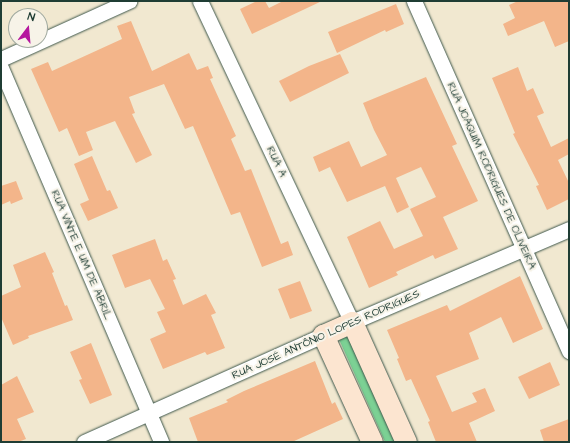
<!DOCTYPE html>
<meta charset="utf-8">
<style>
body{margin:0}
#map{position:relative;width:570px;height:443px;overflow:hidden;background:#f1e8d0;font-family:"Architects Daughter",sans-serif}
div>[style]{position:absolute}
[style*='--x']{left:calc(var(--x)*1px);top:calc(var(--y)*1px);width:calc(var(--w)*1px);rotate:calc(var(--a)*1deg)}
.green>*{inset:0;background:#7cd194}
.building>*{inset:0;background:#f3b58a}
.roads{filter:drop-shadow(0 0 1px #3e574b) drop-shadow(0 0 1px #3e574b)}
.street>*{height:15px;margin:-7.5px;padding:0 7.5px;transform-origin:7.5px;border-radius:7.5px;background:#fff}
.secondary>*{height:21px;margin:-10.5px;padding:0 10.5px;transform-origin:10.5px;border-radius:10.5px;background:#fce5d0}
span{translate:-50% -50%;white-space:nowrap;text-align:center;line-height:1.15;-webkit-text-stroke:4px #f7f3e8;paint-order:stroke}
.street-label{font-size:11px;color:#1f3d34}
.frame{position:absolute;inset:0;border:2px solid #1f3d34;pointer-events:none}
.north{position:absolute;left:8px;top:8px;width:40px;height:40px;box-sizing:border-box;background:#f7f3e8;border:1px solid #a1aaa0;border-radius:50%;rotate:16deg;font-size:11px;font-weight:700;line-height:16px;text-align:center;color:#1f3d34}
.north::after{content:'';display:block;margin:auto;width:14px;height:18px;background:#b5179e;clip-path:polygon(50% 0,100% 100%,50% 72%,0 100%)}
</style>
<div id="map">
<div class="green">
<div style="clip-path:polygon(346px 332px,396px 442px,385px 442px,337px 335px)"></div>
</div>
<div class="building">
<div style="clip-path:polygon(257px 1px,265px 1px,269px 8px,283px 1px,322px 1px,252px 34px,240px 9px)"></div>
<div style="clip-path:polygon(518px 1px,569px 1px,569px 41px,555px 47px,544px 21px,508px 36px,503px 24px,515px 18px,509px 5px)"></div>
<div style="clip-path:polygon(396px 4px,404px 24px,386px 32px,385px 30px,337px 53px,328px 32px)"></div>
<div style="clip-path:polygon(131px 21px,152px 71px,189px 53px,197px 70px,208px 66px,213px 78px,210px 79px,236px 136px,231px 139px,245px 171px,251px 169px,281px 244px,288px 241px,293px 255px,262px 267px,240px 212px,231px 215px,193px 126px,185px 129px,164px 84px,129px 97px,135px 113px,132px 114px,152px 155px,136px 163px,115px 121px,86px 132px,93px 150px,79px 156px,67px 128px,59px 132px,31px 69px,48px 62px,52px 71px,122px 39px,117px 26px)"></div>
<div style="clip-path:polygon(340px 54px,349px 73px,290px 102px,279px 81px,309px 66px)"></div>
<div style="clip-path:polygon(518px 67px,527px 91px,533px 88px,544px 113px,537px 116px,551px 147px,569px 138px,569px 154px,558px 160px,569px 183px,569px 199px,547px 210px,536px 186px,539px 185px,513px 134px,515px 133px,492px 78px)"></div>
<div style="clip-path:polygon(426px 77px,457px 144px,452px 146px,478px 201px,443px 217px,458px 249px,435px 259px,433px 255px,396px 272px,398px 275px,369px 288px,347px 237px,380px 221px,394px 249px,423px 236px,410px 209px,436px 197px,421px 167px,396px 178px,409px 207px,397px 213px,385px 186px,347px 202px,330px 167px,319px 172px,313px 157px,349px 141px,361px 167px,387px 155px,374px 130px,363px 103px)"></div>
<div style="clip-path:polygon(92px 156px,107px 191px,110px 190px,118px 208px,88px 221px,80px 204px,89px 200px,74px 164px)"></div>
<div style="clip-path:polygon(16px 181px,23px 199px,11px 204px,10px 201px,1px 205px,1px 186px)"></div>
<div style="clip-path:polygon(155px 239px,163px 261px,167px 259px,176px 279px,173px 280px,183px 305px,206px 294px,216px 313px,211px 315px,225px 348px,207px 355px,205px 352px,163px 369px,150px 339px,166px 332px,157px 312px,165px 309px,150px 279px,125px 288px,112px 255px)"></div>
<div style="clip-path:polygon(45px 252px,54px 272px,52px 273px,65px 306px,67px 305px,73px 320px,28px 336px,29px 338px,13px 345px,1px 317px,1px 296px,21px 287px,13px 265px)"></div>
<div style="clip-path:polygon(520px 276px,543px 329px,513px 343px,501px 317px,469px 333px,479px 359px,436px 376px,452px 412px,477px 402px,472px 393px,485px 388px,495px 411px,469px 423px,477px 442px,436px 442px,428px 422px,430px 421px,411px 379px,406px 381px,397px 359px,399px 358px,387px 330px,447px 305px,450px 311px)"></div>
<div style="clip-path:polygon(300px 281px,312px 311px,290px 319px,278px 289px)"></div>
<div style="clip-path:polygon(91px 343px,112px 395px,90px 404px,79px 380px,82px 379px,70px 352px)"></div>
<div style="clip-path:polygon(315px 361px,332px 404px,335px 402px,343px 419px,292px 442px,198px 442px,189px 418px,228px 402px,226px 400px,244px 391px)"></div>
<div style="clip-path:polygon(550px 362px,560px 385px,529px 399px,518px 377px)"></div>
<div style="clip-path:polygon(17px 376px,34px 412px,17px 419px,26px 439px,18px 442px,1px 442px,1px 385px)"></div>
<div style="clip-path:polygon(569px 419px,569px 442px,544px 442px,540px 430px)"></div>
</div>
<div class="roads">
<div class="street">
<div style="--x:200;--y:1;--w:355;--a:64.7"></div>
<div style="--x:352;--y:322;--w:236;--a:-23.2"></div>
<div style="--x:414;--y:1;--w:383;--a:66.1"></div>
<div style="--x:1;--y:59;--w:141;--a:-24.4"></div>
<div style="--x:1;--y:68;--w:407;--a:66.8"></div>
<div style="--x:84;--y:442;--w:262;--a:-24.1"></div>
</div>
<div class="secondary">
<div style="--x:372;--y:442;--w:118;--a:-114.6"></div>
<div style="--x:323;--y:335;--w:32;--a:-24"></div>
<div style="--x:352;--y:322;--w:132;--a:65.8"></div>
</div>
</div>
<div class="street-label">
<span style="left:276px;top:162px;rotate:65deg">RUA A</span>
<span style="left:491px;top:176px;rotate:66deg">RUA JOAQUIM RODRIGUES DE OLIVEIRA</span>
<span style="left:81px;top:255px;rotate:67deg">RUA VINTE E UM DE ABRIL</span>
<span style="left:326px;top:335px;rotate:-24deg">RUA JOSÉ ANTÔNIO LOPES RODRIGUES</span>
</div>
<div class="frame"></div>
<div class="north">N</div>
</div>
